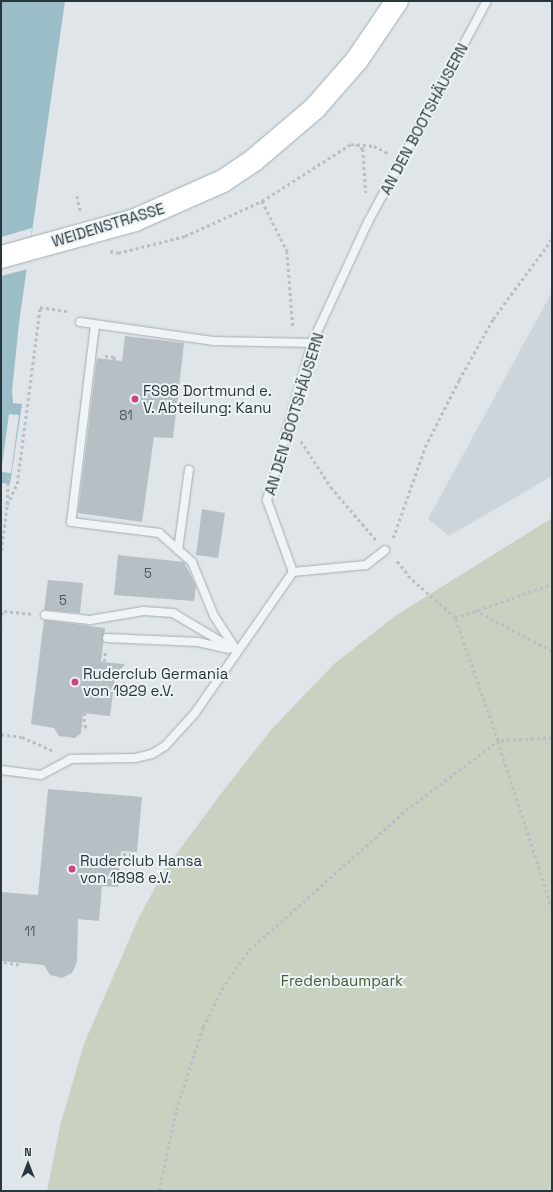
<!DOCTYPE html>
<meta charset="utf-8">
<style>
body{margin:0}
#map{position:relative;width:553px;height:1192px;overflow:hidden;background:#dfe5e8;font-family:"Space Grotesk",sans-serif}
div>[style]{position:absolute}
[style*='--x']{left:calc(var(--x)*1px);top:calc(var(--y)*1px);width:calc(var(--w)*1px);rotate:calc(var(--a)*1deg)}
.built>*{inset:0;background:#cdd5da}
.green>*{inset:0;background:#c9d1c0}
.water>*{inset:0;background:#9bbdc7}
.pier>*{inset:0;background:#dfe5e8}
.building>*{inset:0;background:#b6bfc4}
.path>*{height:2.5px;margin-top:-1.25px;transform-origin:0;background:repeating-linear-gradient(90deg,#b9bfc2 0 3px,transparent 0 6px)}
.roads{filter:drop-shadow(0 0 1px #a4adb2) drop-shadow(0 0 1px #a4adb2)}
.lane>*{height:8px;margin:-4px;padding:0 4px;transform-origin:4px;border-radius:4px;background:#f1f4f6}
.secondary>*{height:22px;margin:-11px;padding:0 11px;transform-origin:11px;border-radius:11px;background:#fff}
.dots>*{width:11px;height:11px;translate:-50% -50%;box-sizing:border-box;border:2px solid #eef3f5;border-radius:50%}
span{translate:-50% -50%;white-space:nowrap;text-align:center;line-height:1.15;-webkit-text-stroke:4px #eef3f5;paint-order:stroke}
.number-label{font-size:13px;color:#4c5860}
.number-label span{-webkit-text-stroke-width:0}
.street-label{font-size:15px;color:#28363e}
.poi-label{font-size:15px;color:#28363e}
.left{translate:0 -50%;text-align:left}
.park-label{font-size:15px;color:#475a36}
.frame{position:absolute;inset:0;border:2px solid #28363e;pointer-events:none}
.north{position:absolute;left:8px;top:1144px;width:40px;height:40px;-webkit-text-stroke:3px #eef3f5;paint-order:stroke;rotate:0deg;font-size:11px;font-weight:700;line-height:16px;text-align:center;color:#28363e}
.north::after{content:'';display:block;margin:auto;width:14px;height:18px;background:#28363e;clip-path:polygon(50% 0,100% 100%,50% 72%,0 100%)}
</style>
<div id="map">
<div class="built">
<div style="clip-path:polygon(552px 292px,552px 476px,449px 536px,428px 519px)"></div>
</div>
<div class="green">
<div style="clip-path:polygon(552px 518px,552px 1191px,47px 1191px,61px 1122px,84px 1044px,139px 917px,166px 868px,220px 795px,271px 730px,334px 664px,395px 616px)"></div>
</div>
<div class="water">
<div style="clip-path:polygon(1px 1px,65px 1px,19px 323px,12px 391px,13px 403px,22px 404px,10px 484px,2px 483px,1px 493px)"></div>
</div>
<div class="pier">
<div style="clip-path:polygon(32px 228px,28px 269px,1px 276px,1px 237px)"></div>
<div style="clip-path:polygon(9px 414px,19px 415px,11px 473px,1px 472px)"></div>
</div>
<div class="building">
<div style="clip-path:polygon(125px 336px,184px 343px,173px 438px,154px 437px,142px 522px,78px 513px,97px 358px,122px 361px)"></div>
<div style="clip-path:polygon(202px 509px,225px 513px,218px 558px,196px 555px)"></div>
<div style="clip-path:polygon(118px 555px,184px 562px,196px 586px,194px 601px,114px 595px)"></div>
<div style="clip-path:polygon(48px 580px,83px 583px,80px 613px,44px 610px)"></div>
<div style="clip-path:polygon(44px 620px,105px 628px,101px 662px,125px 664px,115px 677px,110px 716px,83px 713px,81px 733px,75px 738px,59px 736px,54px 728px,31px 724px)"></div>
<div style="clip-path:polygon(48px 789px,142px 797px,137px 852px,121px 851px,118px 887px,102px 886px,99px 921px,78px 919px,77px 962px,72px 973px,62px 978px,50px 975px,44px 965px,1px 961px,1px 892px,38px 895px)"></div>
</div>
<div class="path">
<div style="--x:356;--y:144;--w:9;--a:36"></div>
<div style="--x:363;--y:149;--w:44;--a:86.1"></div>
<div style="--x:77;--y:196;--w:17;--a:77"></div>
<div style="--x:262;--y:201;--w:56;--a:63.4"></div>
<div style="--x:287;--y:251;--w:77;--a:85.5"></div>
<div style="--x:110;--y:251;--w:8;--a:14"></div>
<div style="--x:118;--y:253;--w:69;--a:-14.2"></div>
<div style="--x:185;--y:236;--w:85;--a:-24.4"></div>
<div style="--x:262;--y:201;--w:106;--a:-32.6"></div>
<div style="--x:351;--y:144;--w:23;--a:5"></div>
<div style="--x:374;--y:146;--w:18;--a:27"></div>
<div style="--x:105;--y:356;--w:10;--a:6"></div>
<div style="--x:115;--y:357;--w:3;--a:108"></div>
<div style="--x:301;--y:441;--w:55;--a:56.9"></div>
<div style="--x:331;--y:487;--w:70;--a:49.7"></div>
<div style="--x:7;--y:504;--w:31;--a:-88"></div>
<div style="--x:393;--y:538;--w:96;--a:-70.6"></div>
<div style="--x:425;--y:447;--w:75;--a:-63.1"></div>
<div style="--x:459;--y:380;--w:70;--a:-60.9"></div>
<div style="--x:493;--y:319;--w:99;--a:-53.6"></div>
<div style="--x:1;--y:551;--w:46;--a:-82.6"></div>
<div style="--x:7;--y:505;--w:23;--a:-65"></div>
<div style="--x:17;--y:484;--w:178;--a:-82.6"></div>
<div style="--x:40;--y:307;--w:30;--a:9"></div>
<div style="--x:1;--y:606;--w:25;--a:90"></div>
<div style="--x:475;--y:610;--w:87;--a:28"></div>
<div style="--x:1;--y:614;--w:4;--a:-45"></div>
<div style="--x:4;--y:611;--w:28;--a:6"></div>
<div style="--x:455;--y:618;--w:103;--a:-19.3"></div>
<div style="--x:104;--y:662;--w:10;--a:-84"></div>
<div style="--x:85;--y:713;--w:13;--a:94"></div>
<div style="--x:84;--y:726;--w:5;--a:11"></div>
<div style="--x:1;--y:734;--w:21;--a:8"></div>
<div style="--x:22;--y:737;--w:35;--a:24"></div>
<div style="--x:552;--y:738;--w:54;--a:176.8"></div>
<div style="--x:498;--y:741;--w:176;--a:72.1"></div>
<div style="--x:105;--y:852;--w:29;--a:6"></div>
<div style="--x:134;--y:855;--w:4;--a:90"></div>
<div style="--x:134;--y:859;--w:8;--a:-173"></div>
<div style="--x:4;--y:962;--w:17;--a:10"></div>
<div style="--x:159;--y:1191;--w:83;--a:-78.1"></div>
<div style="--x:176;--y:1110;--w:87;--a:-72"></div>
<div style="--x:203;--y:1027;--w:48;--a:-62.9"></div>
<div style="--x:225;--y:984;--w:42;--a:-54.8"></div>
<div style="--x:249;--y:950;--w:210;--a:-41.7"></div>
<div style="--x:406;--y:810;--w:115;--a:-36.9"></div>
<div style="--x:498;--y:741;--w:130;--a:-109.3"></div>
<div style="--x:455;--y:618;--w:60;--a:-138.4"></div>
<div style="--x:410;--y:578;--w:23;--a:-128"></div>
</div>
<div class="roads">
<div class="lane">
<div style="--x:80;--y:322;--w:134;--a:8.1"></div>
<div style="--x:213;--y:341;--w:99;--a:1.2"></div>
<div style="--x:95;--y:325;--w:198;--a:96.9"></div>
<div style="--x:71;--y:522;--w:89;--a:7.1"></div>
<div style="--x:159;--y:533;--w:44;--a:41.3"></div>
<div style="--x:192;--y:562;--w:58;--a:67.8"></div>
<div style="--x:214;--y:616;--w:42;--a:56.7"></div>
<div style="--x:178;--y:550;--w:81;--a:-82.2"></div>
<div style="--x:293;--y:572;--w:73;--a:-5.5"></div>
<div style="--x:366;--y:565;--w:24;--a:-38"></div>
<div style="--x:45;--y:615;--w:45;--a:6.3"></div>
<div style="--x:90;--y:620;--w:54;--a:-9.6"></div>
<div style="--x:143;--y:611;--w:30;--a:4"></div>
<div style="--x:173;--y:613;--w:72;--a:30.8"></div>
<div style="--x:107;--y:638;--w:91;--a:2.5"></div>
<div style="--x:198;--y:642;--w:31;--a:13"></div>
<div style="--x:1;--y:770;--w:40;--a:7.1"></div>
<div style="--x:41;--y:775;--w:34;--a:-28"></div>
<div style="--x:71;--y:759;--w:64;--a:-0.9"></div>
<div style="--x:135;--y:758;--w:17;--a:-13"></div>
<div style="--x:152;--y:754;--w:15;--a:-32"></div>
<div style="--x:165;--y:746;--w:45;--a:-47.7"></div>
<div style="--x:195;--y:713;--w:172;--a:-55.2"></div>
<div style="--x:293;--y:572;--w:77;--a:-109.9"></div>
<div style="--x:267;--y:500;--w:163;--a:-74"></div>
<div style="--x:312;--y:343;--w:133;--a:-65.2"></div>
<div style="--x:368;--y:222;--w:251;--a:-61.7"></div>
</div>
<div class="secondary">
<div style="--x:1;--y:257;--w:139;--a:-15.4"></div>
<div style="--x:135;--y:220;--w:96;--a:-23.9"></div>
<div style="--x:223;--y:181;--w:37;--a:-34"></div>
<div style="--x:254;--y:160;--w:80;--a:-40.4"></div>
<div style="--x:315;--y:108;--w:64;--a:-48.8"></div>
<div style="--x:357;--y:60;--w:71;--a:-55.9"></div>
</div>
</div>
<div class="dots">
<div style="left:135px;top:399px;background:#ca477f"></div>
<div style="left:75px;top:682px;background:#ca477f"></div>
<div style="left:72px;top:869px;background:#ca477f"></div>
</div>
<div class="number-label">
<span style="left:126px;top:416px">81</span>
<span style="left:148px;top:574px">5</span>
<span style="left:63px;top:601px">5</span>
<span style="left:30px;top:932px">11</span>
</div>
<div class="street-label">
<span style="left:424px;top:119px;rotate:-62deg">AN DEN BOOTSHÄUSERN</span>
<span style="left:108px;top:225px;rotate:-17deg">WEIDENSTRASSE</span>
<span style="left:294px;top:414px;rotate:-73deg">AN DEN BOOTSHÄUSERN</span>
</div>
<div class="poi-label">
<span class="left" style="left:143px;top:399px">FS98 Dortmund e.<br>V. Abteilung: Kanu</span>
<span class="left" style="left:83px;top:682px">Ruderclub Germania<br>von 1929 e.V.</span>
<span class="left" style="left:80px;top:869px">Ruderclub Hansa<br>von 1898 e.V.</span>
</div>
<div class="park-label">
<span style="left:342px;top:981px">Fredenbaumpark</span>
</div>
<div class="frame"></div>
<div class="north">N</div>
</div>
